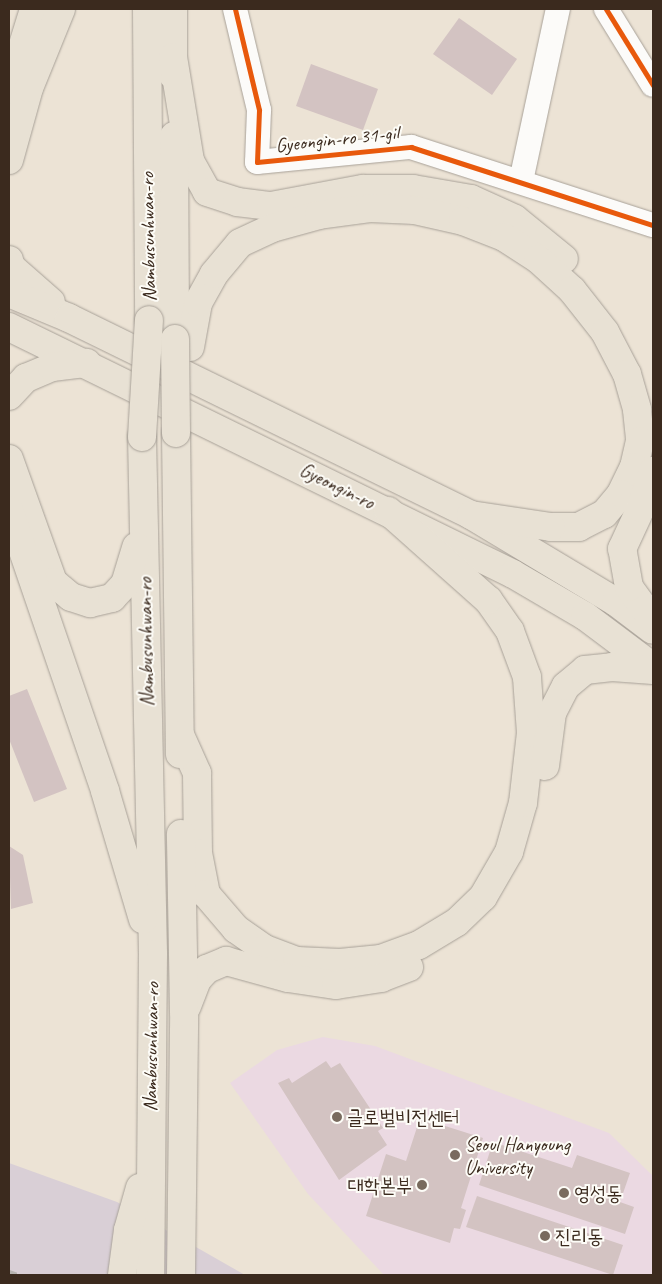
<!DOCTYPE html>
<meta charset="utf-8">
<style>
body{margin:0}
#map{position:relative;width:662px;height:1284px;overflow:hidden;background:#ece3d5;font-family:Caveat,"Poor Story",sans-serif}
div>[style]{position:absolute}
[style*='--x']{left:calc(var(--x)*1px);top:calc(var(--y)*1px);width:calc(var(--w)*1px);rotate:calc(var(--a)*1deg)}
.built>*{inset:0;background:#ebd9e2}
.industrial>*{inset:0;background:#d9cfd6}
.building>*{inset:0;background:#d3c3c2}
.roads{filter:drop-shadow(0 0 1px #a8a198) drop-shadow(0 0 1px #a8a198)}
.minor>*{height:24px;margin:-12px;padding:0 12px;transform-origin:12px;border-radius:12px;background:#fcfbf9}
.major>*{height:28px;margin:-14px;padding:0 14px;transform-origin:14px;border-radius:14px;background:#e8e1d4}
.rail>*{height:4px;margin-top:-2px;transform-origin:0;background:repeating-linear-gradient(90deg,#b6b3b0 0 8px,transparent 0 12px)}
.bridges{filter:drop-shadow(0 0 1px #a8a198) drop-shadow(0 0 1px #a8a198)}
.major-bridge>*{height:28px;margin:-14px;padding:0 14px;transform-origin:14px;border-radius:14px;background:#e8e1d4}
.cycleway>*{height:5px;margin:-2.5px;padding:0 2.5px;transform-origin:2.5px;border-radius:2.5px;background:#e8590c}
.dots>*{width:14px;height:14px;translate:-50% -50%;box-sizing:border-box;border:2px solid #fdfcf7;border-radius:50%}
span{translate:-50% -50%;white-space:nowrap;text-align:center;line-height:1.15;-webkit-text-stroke:4px #fdfcf7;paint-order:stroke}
.street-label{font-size:20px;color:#3b2a1e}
.poi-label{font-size:20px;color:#3b2a1e}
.left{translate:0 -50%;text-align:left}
.right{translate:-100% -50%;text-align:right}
.frame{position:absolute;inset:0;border:10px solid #3b2a1e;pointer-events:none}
</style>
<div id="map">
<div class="built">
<div style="clip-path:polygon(323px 1037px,375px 1046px,609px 1133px,653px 1176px,653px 1275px,384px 1275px,308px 1194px,230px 1083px,277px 1050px)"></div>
</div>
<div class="industrial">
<div style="clip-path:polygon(9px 1163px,117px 1202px,245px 1275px,9px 1275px)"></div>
</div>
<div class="building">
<div style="clip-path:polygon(459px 18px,517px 59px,492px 95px,433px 54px)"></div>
<div style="clip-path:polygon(311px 64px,378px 89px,363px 130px,296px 106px)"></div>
<div style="clip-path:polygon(27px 689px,67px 789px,34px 802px,9px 739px,9px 696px)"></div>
<div style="clip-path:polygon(9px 846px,23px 855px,33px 903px,11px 909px)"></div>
<div style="clip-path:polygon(326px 1061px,331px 1068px,340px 1063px,383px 1128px,378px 1131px,387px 1145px,339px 1180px,278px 1083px,289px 1078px,292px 1083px)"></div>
<div style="clip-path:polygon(420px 1118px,483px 1138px,461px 1208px,466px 1210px,460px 1229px,454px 1228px,450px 1243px,366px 1216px,386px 1154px,406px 1161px)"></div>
<div style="clip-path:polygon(493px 1142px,572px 1168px,577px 1155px,630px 1173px,620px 1202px,634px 1207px,625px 1234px,479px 1185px)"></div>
<div style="clip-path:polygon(477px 1196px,623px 1245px,613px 1275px,466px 1227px)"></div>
</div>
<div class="roads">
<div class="minor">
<div style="--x:235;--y:9;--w:104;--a:76.6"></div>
<div style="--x:259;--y:110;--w:52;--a:92.2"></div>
<div style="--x:257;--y:162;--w:155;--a:-5.6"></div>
<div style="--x:411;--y:147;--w:254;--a:17.9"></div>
<div style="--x:606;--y:9;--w:89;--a:58.3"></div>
<div style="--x:521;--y:181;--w:176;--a:-77.9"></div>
</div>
<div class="major">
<div style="--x:147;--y:9;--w:311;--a:89.6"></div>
<div style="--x:173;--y:9;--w:66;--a:90"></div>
<div style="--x:173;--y:57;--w:105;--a:80.7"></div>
<div style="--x:190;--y:161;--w:35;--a:61"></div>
<div style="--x:207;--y:192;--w:32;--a:18"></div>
<div style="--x:237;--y:202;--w:34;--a:7"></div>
<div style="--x:271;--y:206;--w:94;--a:-10.5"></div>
<div style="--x:363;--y:189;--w:50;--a:0"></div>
<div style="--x:413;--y:189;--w:59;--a:9.8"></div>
<div style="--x:471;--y:199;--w:48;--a:24.4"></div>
<div style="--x:515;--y:219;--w:63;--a:39.2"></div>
<div style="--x:9;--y:90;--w:85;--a:-72.8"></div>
<div style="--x:174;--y:136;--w:203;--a:89.7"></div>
<div style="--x:9;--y:160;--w:75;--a:-74.5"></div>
<div style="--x:29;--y:88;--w:85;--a:-67.9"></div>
<div style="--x:9;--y:260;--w:7;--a:74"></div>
<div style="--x:11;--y:267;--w:53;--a:41.2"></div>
<div style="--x:9;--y:293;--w:65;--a:22.6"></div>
<div style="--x:69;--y:318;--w:448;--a:26.1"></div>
<div style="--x:471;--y:515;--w:169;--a:31"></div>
<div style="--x:616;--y:602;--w:46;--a:37.1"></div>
<div style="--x:9;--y:327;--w:561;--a:26.11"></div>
<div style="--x:513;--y:574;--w:83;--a:30.3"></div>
<div style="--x:585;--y:616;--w:85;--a:36.9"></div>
<div style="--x:190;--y:347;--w:45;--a:-79.7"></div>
<div style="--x:198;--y:303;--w:33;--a:-61"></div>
<div style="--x:214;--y:274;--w:40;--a:-50"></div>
<div style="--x:240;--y:243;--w:35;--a:-25"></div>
<div style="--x:272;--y:228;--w:49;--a:-15.5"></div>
<div style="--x:319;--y:215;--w:51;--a:-7.8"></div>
<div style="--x:370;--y:208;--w:45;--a:2.5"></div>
<div style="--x:415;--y:210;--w:49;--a:12.9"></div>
<div style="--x:463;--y:221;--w:44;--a:21.3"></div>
<div style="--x:504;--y:237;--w:40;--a:32.9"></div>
<div style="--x:538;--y:259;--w:46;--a:42.4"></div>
<div style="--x:572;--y:290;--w:53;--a:51.8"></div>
<div style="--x:605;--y:332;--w:47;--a:62.4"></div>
<div style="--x:627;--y:374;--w:37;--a:74"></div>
<div style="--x:637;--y:410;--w:31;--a:84"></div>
<div style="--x:640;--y:441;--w:27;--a:103"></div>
<div style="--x:634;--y:467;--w:30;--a:116"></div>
<div style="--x:621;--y:494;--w:26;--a:130"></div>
<div style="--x:604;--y:514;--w:28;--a:153"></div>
<div style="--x:579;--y:527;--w:28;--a:180"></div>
<div style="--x:551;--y:527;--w:81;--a:-171.5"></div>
<div style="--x:9;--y:396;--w:25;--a:-47"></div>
<div style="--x:26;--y:378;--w:28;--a:-23"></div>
<div style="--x:52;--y:367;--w:35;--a:-7"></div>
<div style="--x:176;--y:433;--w:321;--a:89.3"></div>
<div style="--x:142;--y:437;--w:517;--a:88.78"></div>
<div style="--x:153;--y:954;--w:321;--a:90.5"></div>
<div style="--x:9;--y:459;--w:131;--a:70.3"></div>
<div style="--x:53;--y:582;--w:23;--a:40"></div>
<div style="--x:71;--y:597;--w:20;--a:18"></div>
<div style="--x:90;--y:603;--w:23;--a:-13"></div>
<div style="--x:112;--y:598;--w:19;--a:-47"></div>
<div style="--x:125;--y:584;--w:39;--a:-73"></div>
<div style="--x:9;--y:510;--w:297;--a:71.1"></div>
<div style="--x:105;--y:791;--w:134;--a:73.5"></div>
<div style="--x:652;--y:619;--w:39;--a:-126"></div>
<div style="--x:629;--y:587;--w:39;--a:-100"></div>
<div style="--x:622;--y:549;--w:45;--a:-65.1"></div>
<div style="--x:641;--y:508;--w:39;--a:-72"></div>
<div style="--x:180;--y:735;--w:42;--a:65.9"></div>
<div style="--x:197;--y:773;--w:80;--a:89.3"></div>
<div style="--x:198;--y:853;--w:42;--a:79"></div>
<div style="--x:206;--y:894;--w:46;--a:49.4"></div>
<div style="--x:236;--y:929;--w:35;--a:35"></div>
<div style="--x:265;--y:949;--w:34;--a:21"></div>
<div style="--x:297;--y:961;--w:43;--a:2.7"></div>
<div style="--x:340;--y:963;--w:41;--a:-5.6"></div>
<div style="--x:381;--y:959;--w:40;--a:-20.2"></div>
<div style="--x:419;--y:945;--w:44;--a:-31.2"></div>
<div style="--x:457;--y:922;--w:36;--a:-44"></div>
<div style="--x:483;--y:897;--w:52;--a:-60"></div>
<div style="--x:509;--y:852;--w:51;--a:-74.1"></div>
<div style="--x:523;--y:803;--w:70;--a:-83.5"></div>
<div style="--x:531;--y:733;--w:56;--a:-94.1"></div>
<div style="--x:527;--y:677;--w:49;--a:-110.3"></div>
<div style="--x:510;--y:631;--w:38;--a:-125"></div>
<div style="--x:488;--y:600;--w:134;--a:-138.3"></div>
<div style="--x:545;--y:766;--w:53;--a:-82.5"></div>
<div style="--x:552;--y:713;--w:30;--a:-63"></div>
<div style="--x:566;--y:686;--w:25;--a:-40"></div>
<div style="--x:585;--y:670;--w:27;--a:-6"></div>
<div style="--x:612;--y:667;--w:41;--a:4.2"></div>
<div style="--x:187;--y:1006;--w:28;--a:-69"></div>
<div style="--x:197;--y:980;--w:15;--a:-48"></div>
<div style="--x:207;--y:969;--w:21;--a:-23"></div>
<div style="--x:226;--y:961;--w:64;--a:15.3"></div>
<div style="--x:288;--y:978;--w:49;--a:8.3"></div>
<div style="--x:336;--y:985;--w:46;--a:-8.8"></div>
<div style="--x:381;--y:978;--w:30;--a:-21"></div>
<div style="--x:122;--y:1275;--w:45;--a:-82.4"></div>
<div style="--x:128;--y:1230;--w:44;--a:-74.1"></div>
<div style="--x:181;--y:1275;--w:263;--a:-89.3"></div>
<div style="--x:184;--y:1012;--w:178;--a:-91"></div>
</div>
</div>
<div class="rail">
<div style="--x:9;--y:1272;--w:9;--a:18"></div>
</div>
<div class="bridges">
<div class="major-bridge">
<div style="--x:175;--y:339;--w:94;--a:89.4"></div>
<div style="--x:142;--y:437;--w:117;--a:-86.6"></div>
</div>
</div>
<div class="cycleway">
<div style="--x:235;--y:9;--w:104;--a:76.6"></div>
<div style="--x:259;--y:110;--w:52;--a:92.2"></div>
<div style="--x:257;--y:162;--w:155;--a:-5.6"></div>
<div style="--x:411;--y:147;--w:254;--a:17.9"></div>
<div style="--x:606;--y:9;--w:89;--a:58.3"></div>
</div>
<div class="dots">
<div style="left:337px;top:1117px;background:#796b5e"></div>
<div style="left:455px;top:1155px;background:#796b5e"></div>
<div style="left:422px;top:1185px;background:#796b5e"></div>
<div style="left:564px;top:1193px;background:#796b5e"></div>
<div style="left:545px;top:1236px;background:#796b5e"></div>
</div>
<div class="street-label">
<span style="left:337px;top:139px;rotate:-6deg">Gyeongin-ro 31-gil</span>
<span style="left:148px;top:237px;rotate:-91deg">Nambusunhwan-ro</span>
<span style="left:337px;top:486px;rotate:26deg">Gyeongin-ro</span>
<span style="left:146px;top:642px;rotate:-91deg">Nambusunhwan-ro</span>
<span style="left:151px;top:1047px;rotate:-89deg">Nambusunhwan-ro</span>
</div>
<div class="poi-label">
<span class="left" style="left:347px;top:1117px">글로벌비전센터</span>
<span class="left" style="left:465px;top:1156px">Seoul Hanyoung<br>University</span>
<span class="right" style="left:412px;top:1185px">대학본부</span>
<span class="left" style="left:574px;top:1193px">영성동</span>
<span class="left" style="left:555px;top:1236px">진리동</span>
</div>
<div class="frame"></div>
</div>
